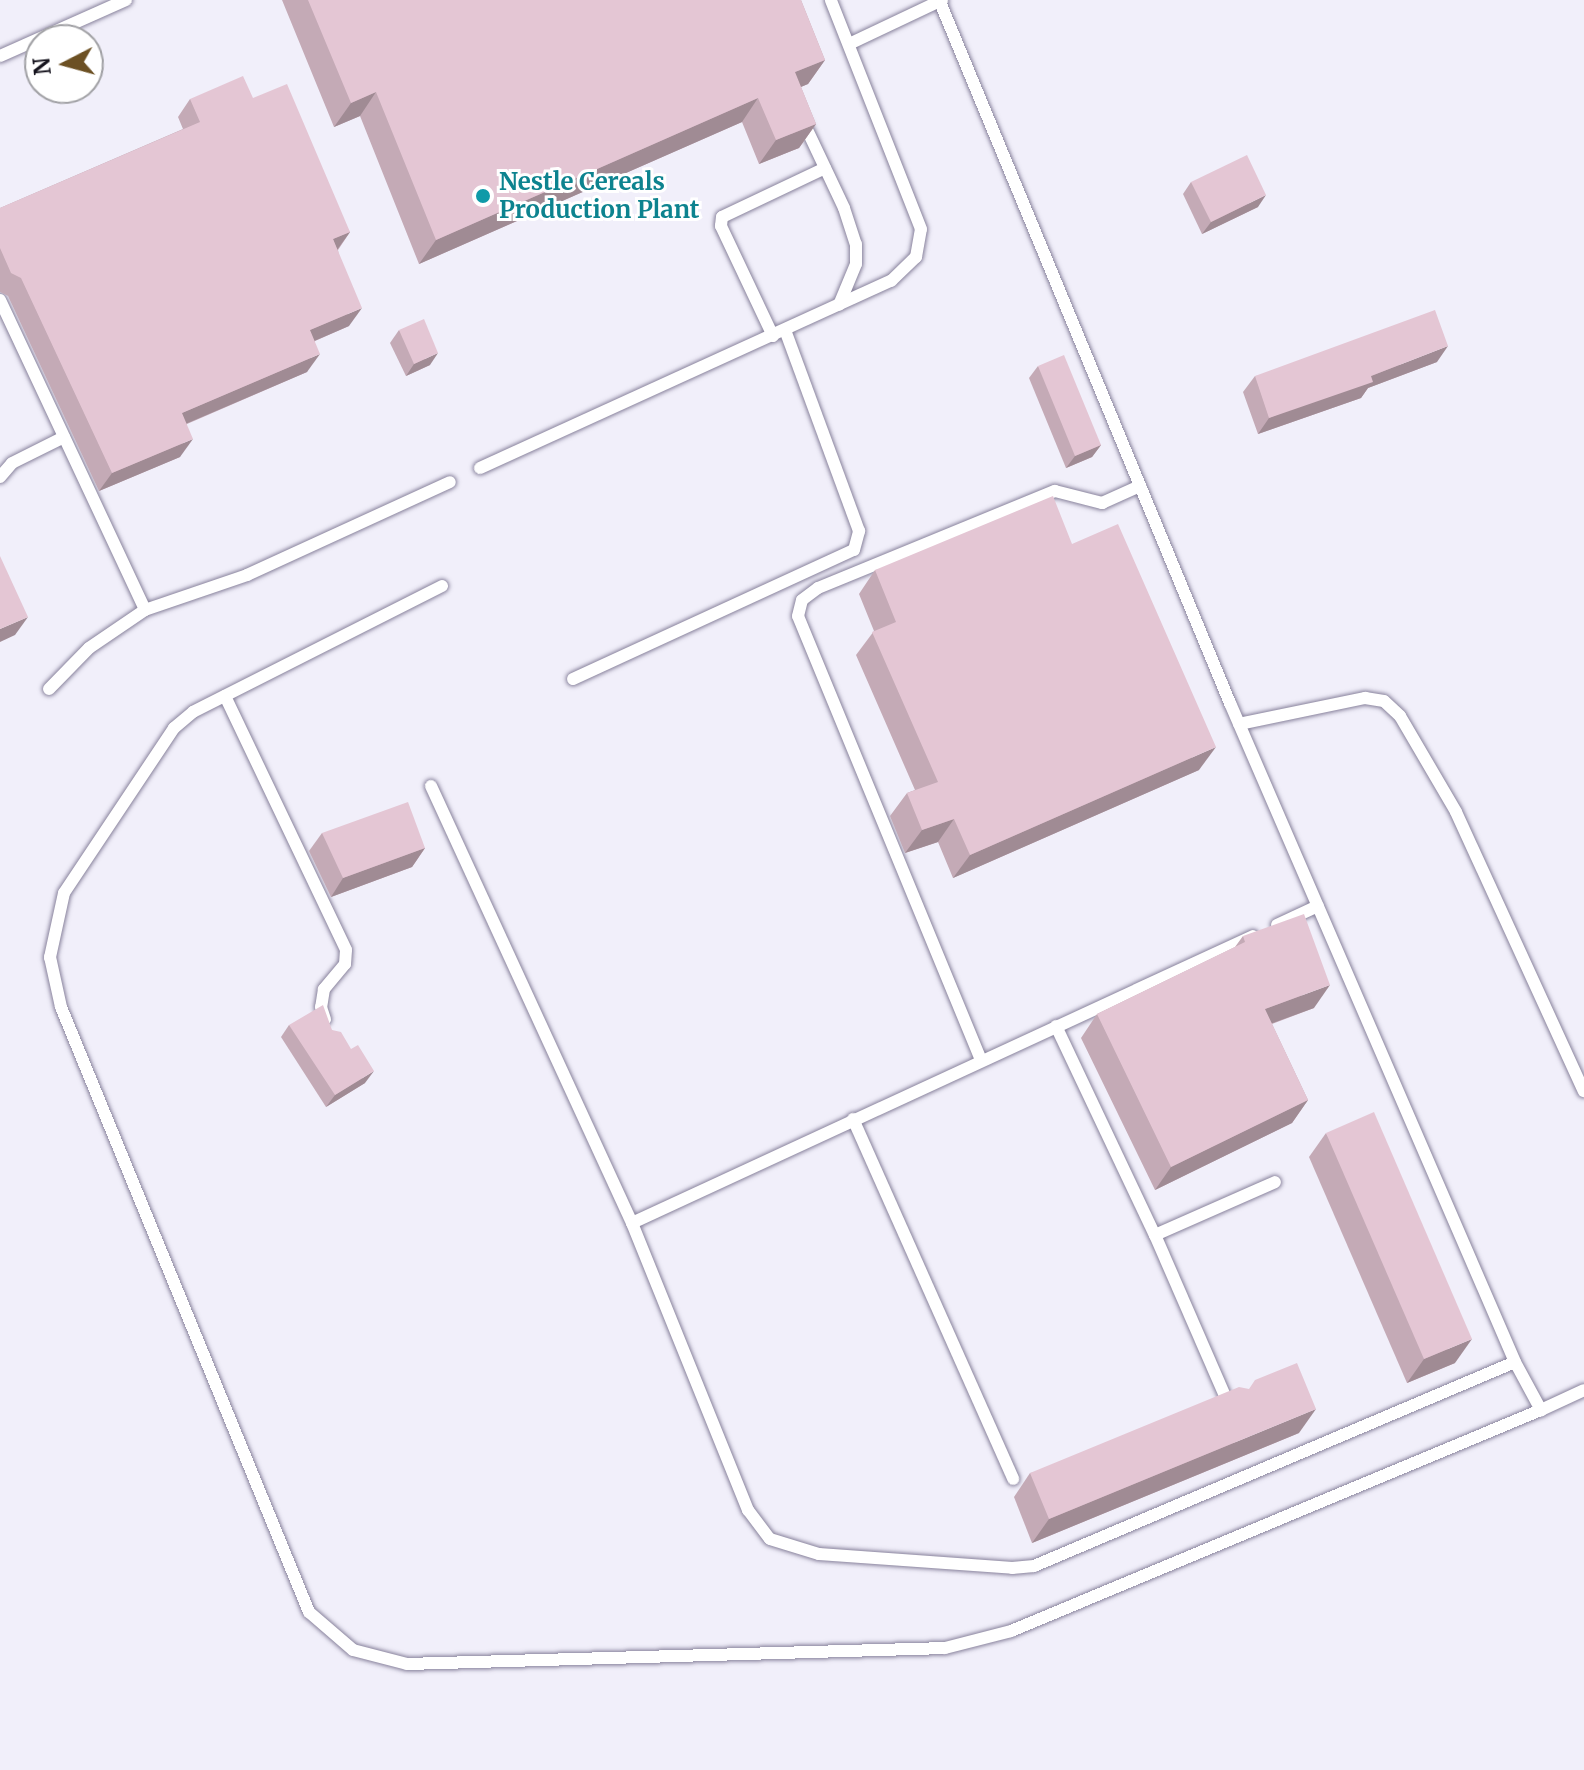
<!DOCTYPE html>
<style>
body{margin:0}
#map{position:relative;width:1584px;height:1770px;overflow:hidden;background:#f1effa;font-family:Merriweather,serif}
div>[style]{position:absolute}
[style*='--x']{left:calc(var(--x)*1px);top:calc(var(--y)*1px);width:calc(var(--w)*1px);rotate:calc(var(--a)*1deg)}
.roads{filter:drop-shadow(0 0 2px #88829c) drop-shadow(0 0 2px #88829c)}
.service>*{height:12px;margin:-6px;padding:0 6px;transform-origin:6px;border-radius:6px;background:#fff}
.wall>*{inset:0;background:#c4aab6}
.shaded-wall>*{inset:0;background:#a08b94}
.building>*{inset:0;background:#e4c6d4}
.dots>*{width:22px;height:22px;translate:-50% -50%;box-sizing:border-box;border:4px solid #fff;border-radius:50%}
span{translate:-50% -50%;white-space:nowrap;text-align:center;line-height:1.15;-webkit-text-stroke:6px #fff;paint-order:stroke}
.culture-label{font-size:24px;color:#0d838f;font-weight:700}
.left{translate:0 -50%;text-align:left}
.north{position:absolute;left:24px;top:24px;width:80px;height:80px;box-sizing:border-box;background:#fff;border:2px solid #a1a1a5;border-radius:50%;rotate:264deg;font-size:22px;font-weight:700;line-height:32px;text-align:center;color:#15131d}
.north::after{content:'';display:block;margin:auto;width:28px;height:36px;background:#6c5023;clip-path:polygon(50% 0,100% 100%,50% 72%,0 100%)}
</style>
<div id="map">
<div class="roads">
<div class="service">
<div style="--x:940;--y:2;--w:759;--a:67.53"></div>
<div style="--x:1230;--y:703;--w:718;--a:66.61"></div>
<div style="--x:1515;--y:1362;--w:55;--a:61.6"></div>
<div style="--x:1541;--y:1410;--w:47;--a:-24.9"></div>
<div style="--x:849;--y:44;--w:103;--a:-25.3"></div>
<div style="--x:0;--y:56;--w:138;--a:-24"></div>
<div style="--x:802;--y:119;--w:98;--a:64.7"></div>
<div style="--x:844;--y:208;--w:38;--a:72"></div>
<div style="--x:856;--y:244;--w:20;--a:90"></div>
<div style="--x:856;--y:264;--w:44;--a:112.5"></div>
<div style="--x:0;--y:300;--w:342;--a:64.9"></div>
<div style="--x:145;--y:610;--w:108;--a:-18.9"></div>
<div style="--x:247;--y:575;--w:223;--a:-24.6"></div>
<div style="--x:773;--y:336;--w:122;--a:-115.3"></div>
<div style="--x:721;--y:226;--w:9;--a:-84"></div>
<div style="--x:722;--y:217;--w:114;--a:-25.4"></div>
<div style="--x:480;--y:468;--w:452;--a:-24.5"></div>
<div style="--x:891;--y:281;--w:35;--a:-44"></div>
<div style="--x:916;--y:257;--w:28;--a:-80"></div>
<div style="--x:921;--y:229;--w:246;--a:-111.5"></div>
<div style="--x:0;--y:477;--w:18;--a:-49"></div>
<div style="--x:12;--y:463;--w:58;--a:-26.6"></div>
<div style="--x:442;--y:586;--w:279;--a:153.2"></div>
<div style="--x:193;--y:712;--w:25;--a:140"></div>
<div style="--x:174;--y:728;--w:198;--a:123.7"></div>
<div style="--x:64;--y:893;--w:66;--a:102.3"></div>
<div style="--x:50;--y:957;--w:51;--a:77.6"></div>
<div style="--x:61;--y:1007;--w:654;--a:67.71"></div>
<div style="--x:309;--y:1612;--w:58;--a:40.8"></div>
<div style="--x:353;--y:1650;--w:56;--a:14.5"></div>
<div style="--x:407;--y:1664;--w:538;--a:-1.7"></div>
<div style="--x:945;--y:1648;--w:68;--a:-14.4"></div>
<div style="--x:1011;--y:1631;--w:574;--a:-22.64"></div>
<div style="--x:573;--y:679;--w:309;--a:-24.7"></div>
<div style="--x:854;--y:550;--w:20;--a:-75"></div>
<div style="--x:859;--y:531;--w:214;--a:-110.2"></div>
<div style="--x:49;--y:689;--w:57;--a:-45.7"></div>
<div style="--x:89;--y:648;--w:68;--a:-34.2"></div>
<div style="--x:225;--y:696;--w:281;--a:64.5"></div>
<div style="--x:346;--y:950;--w:14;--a:94"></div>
<div style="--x:345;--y:964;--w:33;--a:130"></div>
<div style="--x:324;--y:989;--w:18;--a:99"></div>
<div style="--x:321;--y:1007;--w:13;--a:72"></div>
<div style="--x:1239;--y:724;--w:129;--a:-11.7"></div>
<div style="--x:1365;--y:698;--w:19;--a:9"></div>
<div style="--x:1384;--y:701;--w:22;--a:43"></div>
<div style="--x:1400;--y:716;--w:111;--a:59.7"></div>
<div style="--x:1456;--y:812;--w:307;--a:65.4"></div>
<div style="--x:431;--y:786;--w:481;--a:65.3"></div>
<div style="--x:632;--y:1223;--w:310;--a:68"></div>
<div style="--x:748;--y:1510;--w:36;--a:53"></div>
<div style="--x:770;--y:1539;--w:51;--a:17"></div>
<div style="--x:819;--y:1554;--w:194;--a:4.1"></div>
<div style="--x:1012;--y:1568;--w:22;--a:-5"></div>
<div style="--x:1034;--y:1566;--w:522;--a:-22.98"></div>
<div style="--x:1277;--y:925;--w:45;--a:-24.9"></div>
<div style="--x:1056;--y:1026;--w:231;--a:64.7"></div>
<div style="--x:1155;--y:1235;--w:185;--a:66.5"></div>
<div style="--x:981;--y:1060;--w:480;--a:-112.4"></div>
<div style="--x:798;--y:616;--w:16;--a:-76"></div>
<div style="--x:802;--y:600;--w:20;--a:-37"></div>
<div style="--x:818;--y:588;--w:256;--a:-22.3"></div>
<div style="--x:1055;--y:491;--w:49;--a:14.3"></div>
<div style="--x:1102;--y:503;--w:42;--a:-24.1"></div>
<div style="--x:853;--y:1119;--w:394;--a:66"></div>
<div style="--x:632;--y:1223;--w:684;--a:-24.8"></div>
<div style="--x:1155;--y:1235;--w:131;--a:-23.8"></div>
</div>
</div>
<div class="wall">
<div style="clip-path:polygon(282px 0,801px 0,825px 60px,808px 84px,801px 87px,816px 124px,799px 148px,759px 164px,742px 122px,419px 264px,360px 116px,334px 127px)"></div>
<div style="clip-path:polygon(253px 98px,350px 232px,338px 250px,349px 326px,315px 341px,307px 372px,187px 424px,180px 457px,99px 491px,8px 296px,0 292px,0 208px,183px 129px,178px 117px,190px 99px)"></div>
<div style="clip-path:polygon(1191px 182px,1258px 207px,1202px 234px,1183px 194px)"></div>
<div style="clip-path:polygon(399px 330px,430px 365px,406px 376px,390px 343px)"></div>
<div style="clip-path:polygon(1437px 362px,1368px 388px,1361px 398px,1258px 434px,1243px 392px,1255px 376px)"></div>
<div style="clip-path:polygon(1038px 366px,1101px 445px,1092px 457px,1066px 468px,1029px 378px)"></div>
<div style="clip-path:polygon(1072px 544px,1199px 770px,953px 878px,938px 842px,905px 853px,890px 816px,907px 793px,915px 790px,856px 655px,874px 631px,859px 594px,875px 570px)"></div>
<div style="clip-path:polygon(322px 833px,425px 848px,412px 867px,331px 897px,309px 851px)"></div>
<div style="clip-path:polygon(1243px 936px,1314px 1008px,1272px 1024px,1308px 1100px,1292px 1123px,1155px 1190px,1081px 1038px,1097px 1014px,1235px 947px)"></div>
<div style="clip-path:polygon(289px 1025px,332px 1030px,365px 1083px,326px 1107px,281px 1037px)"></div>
<div style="clip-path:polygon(1326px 1133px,1455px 1363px,1407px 1383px,1309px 1157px)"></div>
<div style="clip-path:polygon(1299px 1433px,1032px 1543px,1014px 1497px,1030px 1473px)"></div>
</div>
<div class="shaded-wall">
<div style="clip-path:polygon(825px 60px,808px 84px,778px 96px,795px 72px)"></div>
<div style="clip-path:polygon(376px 92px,360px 116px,334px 127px,351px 103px)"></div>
<div style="clip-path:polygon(758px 98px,742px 122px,419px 264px,436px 240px)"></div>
<div style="clip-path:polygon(816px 124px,799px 148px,759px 164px,776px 140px)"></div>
<div style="clip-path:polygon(1266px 195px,1258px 207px,1202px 234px,1211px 222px)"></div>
<div style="clip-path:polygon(350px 232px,337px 250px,333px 239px)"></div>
<div style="clip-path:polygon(362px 308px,349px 326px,298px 348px,310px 330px)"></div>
<div style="clip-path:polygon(1448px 346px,1437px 362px,1368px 388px,1361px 398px,1258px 434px,1269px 418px,1371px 376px)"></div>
<div style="clip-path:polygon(438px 353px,430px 365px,406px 376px,414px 364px)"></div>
<div style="clip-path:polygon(320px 354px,307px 372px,169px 431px,182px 413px)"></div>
<div style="clip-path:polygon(193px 439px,180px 457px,99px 491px,112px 473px)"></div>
<div style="clip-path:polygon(1101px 445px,1092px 457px,1066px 468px,1075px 456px)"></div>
<div style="clip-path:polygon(28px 617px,15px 635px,0 642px,0 629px)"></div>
<div style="clip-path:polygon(1216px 747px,1199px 770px,953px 878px,970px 855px)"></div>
<div style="clip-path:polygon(954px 819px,938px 842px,905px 853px,922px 830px)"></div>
<div style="clip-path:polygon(425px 848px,412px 867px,331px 897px,343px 878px)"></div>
<div style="clip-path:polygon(1330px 985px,1314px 1008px,1248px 1032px,1265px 1009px)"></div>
<div style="clip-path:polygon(374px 1071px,365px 1083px,326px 1107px,335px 1095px)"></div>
<div style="clip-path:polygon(1308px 1100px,1292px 1123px,1155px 1190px,1171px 1167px)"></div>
<div style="clip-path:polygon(1472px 1339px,1455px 1363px,1407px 1383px,1424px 1359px)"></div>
<div style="clip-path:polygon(1316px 1409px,1299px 1433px,1032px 1543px,1049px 1519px)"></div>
</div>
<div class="building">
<div style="clip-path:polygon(308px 0,801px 0,825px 60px,795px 72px,816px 124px,776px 140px,758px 98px,436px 240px,376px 92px,351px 103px)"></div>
<div style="clip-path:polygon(243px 76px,253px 98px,287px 84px,350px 232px,333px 239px,362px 308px,310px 330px,320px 354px,182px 413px,193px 439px,112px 473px,21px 278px,11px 273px,0 248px,0 208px,200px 122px,190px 99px)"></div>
<div style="clip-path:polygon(1247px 155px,1266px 195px,1211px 222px,1191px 182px)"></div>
<div style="clip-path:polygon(1435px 310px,1448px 346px,1371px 376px,1373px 382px,1269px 418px,1255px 376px)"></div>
<div style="clip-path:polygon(424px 319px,438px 353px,414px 364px,399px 330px)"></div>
<div style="clip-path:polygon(1064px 355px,1101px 445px,1075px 456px,1038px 366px)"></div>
<div style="clip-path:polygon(1053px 496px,1072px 544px,1118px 524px,1216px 747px,970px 855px,954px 819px,922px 830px,907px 793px,938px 782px,872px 632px,896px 622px,875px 570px)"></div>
<div style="clip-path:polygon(0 556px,28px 617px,0 629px)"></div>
<div style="clip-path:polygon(408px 802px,425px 848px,343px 878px,322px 833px)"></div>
<div style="clip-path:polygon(1304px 914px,1330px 985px,1265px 1009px,1308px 1100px,1171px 1167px,1097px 1014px,1245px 942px,1243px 936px)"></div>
<div style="clip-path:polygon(323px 1005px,332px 1030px,341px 1032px,351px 1049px,358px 1045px,374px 1071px,335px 1095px,289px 1025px)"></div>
<div style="clip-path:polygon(1374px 1112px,1472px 1339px,1424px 1359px,1326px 1133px)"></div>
<div style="clip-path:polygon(1297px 1363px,1316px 1409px,1049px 1519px,1030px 1473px,1239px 1387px,1249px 1389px,1255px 1380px)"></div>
</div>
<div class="dots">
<div style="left:483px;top:196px;background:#0f9aa8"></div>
</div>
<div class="culture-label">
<span class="left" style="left:499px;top:196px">Nestle Cereals<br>Production Plant</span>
</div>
<div class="north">N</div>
</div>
